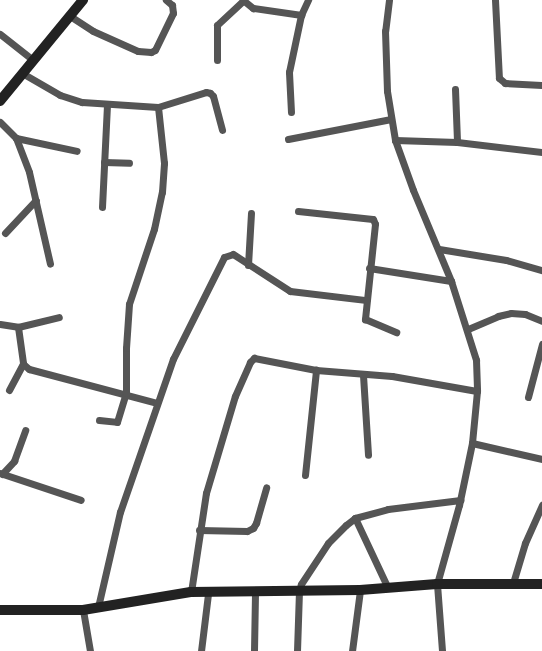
<!DOCTYPE html>
<style>
body{margin:0}
#map{position:relative;width:542px;height:651px;overflow:hidden;background:#fff;font-family:Quicksand,sans-serif}
div>[style]{position:absolute}
[style*='--x']{left:calc(var(--x)*1px);top:calc(var(--y)*1px);width:calc(var(--w)*1px);rotate:calc(var(--a)*1deg)}
.street>*{height:7px;margin:-3.5px;padding:0 3.5px;transform-origin:3.5px;border-radius:3.5px;background:#555}
.secondary>*{height:10px;margin:-5px;padding:0 5px;transform-origin:5px;border-radius:5px;background:#222}
span{translate:-50% -50%;white-space:nowrap;text-align:center;line-height:1.15;-webkit-text-stroke:5px #fff;paint-order:stroke}
</style>
<div id="map">
<div class="street">
<div style="--x:243;--y:0;--w:13;--a:39"></div>
<div style="--x:253;--y:8;--w:49;--a:8.3"></div>
<div style="--x:389;--y:0;--w:31;--a:97"></div>
<div style="--x:385;--y:31;--w:60;--a:88.1"></div>
<div style="--x:387;--y:91;--w:50;--a:80.7"></div>
<div style="--x:395;--y:140;--w:53;--a:70.2"></div>
<div style="--x:413;--y:190;--w:99;--a:67.3"></div>
<div style="--x:451;--y:281;--w:83;--a:72.4"></div>
<div style="--x:476;--y:360;--w:31;--a:88"></div>
<div style="--x:477;--y:391;--w:52;--a:95.5"></div>
<div style="--x:472;--y:443;--w:63;--a:101.8"></div>
<div style="--x:459;--y:505;--w:82;--a:105.6"></div>
<div style="--x:437;--y:584;--w:67;--a:85.7"></div>
<div style="--x:495;--y:0;--w:78;--a:87.1"></div>
<div style="--x:499;--y:78;--w:8;--a:40"></div>
<div style="--x:505;--y:83;--w:37;--a:3"></div>
<div style="--x:70;--y:16;--w:27;--a:33"></div>
<div style="--x:93;--y:31;--w:49;--a:24"></div>
<div style="--x:138;--y:51;--w:13;--a:4"></div>
<div style="--x:151;--y:52;--w:4;--a:-27"></div>
<div style="--x:155;--y:50;--w:41;--a:-64.1"></div>
<div style="--x:173;--y:13;--w:8;--a:-97"></div>
<div style="--x:172;--y:5;--w:8;--a:-140"></div>
<div style="--x:0;--y:34;--w:42;--a:38.2"></div>
<div style="--x:217;--y:60;--w:35;--a:-90"></div>
<div style="--x:217;--y:25;--w:35;--a:-43"></div>
<div style="--x:22;--y:73;--w:44;--a:30.1"></div>
<div style="--x:60;--y:95;--w:23;--a:18"></div>
<div style="--x:82;--y:102;--w:76;--a:3.8"></div>
<div style="--x:158;--y:107;--w:50;--a:-17.4"></div>
<div style="--x:206;--y:92;--w:4;--a:14"></div>
<div style="--x:210;--y:93;--w:4;--a:45"></div>
<div style="--x:213;--y:96;--w:35;--a:75"></div>
<div style="--x:455;--y:89;--w:53;--a:87.8"></div>
<div style="--x:291;--y:112;--w:40;--a:-92.9"></div>
<div style="--x:289;--y:72;--w:58;--a:-78.1"></div>
<div style="--x:301;--y:15;--w:17;--a:-65"></div>
<div style="--x:0;--y:122;--w:23;--a:45"></div>
<div style="--x:16;--y:138;--w:62;--a:12"></div>
<div style="--x:16;--y:138;--w:36;--a:69"></div>
<div style="--x:29;--y:172;--w:94;--a:77.1"></div>
<div style="--x:288;--y:139;--w:105;--a:-11"></div>
<div style="--x:395;--y:140;--w:62;--a:1.8"></div>
<div style="--x:457;--y:142;--w:86;--a:6.7"></div>
<div style="--x:104;--y:162;--w:25;--a:2"></div>
<div style="--x:102;--y:207;--w:103;--a:-87.2"></div>
<div style="--x:298;--y:211;--w:75;--a:6.1"></div>
<div style="--x:373;--y:219;--w:5;--a:68"></div>
<div style="--x:375;--y:224;--w:96;--a:96"></div>
<div style="--x:365;--y:319;--w:34;--a:23"></div>
<div style="--x:5;--y:233;--w:45;--a:-46.8"></div>
<div style="--x:439;--y:249;--w:68;--a:9.3"></div>
<div style="--x:506;--y:260;--w:37;--a:16"></div>
<div style="--x:248;--y:265;--w:52;--a:-86.7"></div>
<div style="--x:369;--y:268;--w:83;--a:9"></div>
<div style="--x:0;--y:324;--w:18;--a:9"></div>
<div style="--x:18;--y:327;--w:42;--a:-13.7"></div>
<div style="--x:18;--y:327;--w:37;--a:82"></div>
<div style="--x:23;--y:364;--w:8;--a:40"></div>
<div style="--x:29;--y:369;--w:132;--a:14.9"></div>
<div style="--x:468;--y:329;--w:33;--a:-23"></div>
<div style="--x:498;--y:316;--w:13;--a:-13"></div>
<div style="--x:511;--y:313;--w:14;--a:4"></div>
<div style="--x:525;--y:314;--w:18;--a:22"></div>
<div style="--x:363;--y:375;--w:80;--a:86.4"></div>
<div style="--x:9;--y:390;--w:30;--a:-62"></div>
<div style="--x:528;--y:397;--w:55;--a:-75.2"></div>
<div style="--x:99;--y:420;--w:18;--a:6"></div>
<div style="--x:117;--y:422;--w:30;--a:-73"></div>
<div style="--x:126;--y:393;--w:45;--a:-90"></div>
<div style="--x:126;--y:348;--w:44;--a:-86.1"></div>
<div style="--x:129;--y:304;--w:79;--a:-71.6"></div>
<div style="--x:154;--y:229;--w:38;--a:-78"></div>
<div style="--x:162;--y:192;--w:29;--a:-86"></div>
<div style="--x:164;--y:163;--w:56;--a:-96.1"></div>
<div style="--x:472;--y:443;--w:72;--a:12.9"></div>
<div style="--x:0;--y:473;--w:85;--a:18.4"></div>
<div style="--x:2;--y:474;--w:18;--a:-47"></div>
<div style="--x:14;--y:461;--w:33;--a:-70"></div>
<div style="--x:305;--y:475;--w:106;--a:-84"></div>
<div style="--x:355;--y:518;--w:77;--a:64.8"></div>
<div style="--x:199;--y:530;--w:48;--a:1.2"></div>
<div style="--x:247;--y:531;--w:7;--a:-27"></div>
<div style="--x:253;--y:528;--w:6;--a:-59"></div>
<div style="--x:256;--y:523;--w:37;--a:-74"></div>
<div style="--x:513;--y:583;--w:42;--a:-73.3"></div>
<div style="--x:525;--y:543;--w:42;--a:-65.9"></div>
<div style="--x:191;--y:592;--w:100;--a:-81.4"></div>
<div style="--x:206;--y:493;--w:101;--a:-73.4"></div>
<div style="--x:235;--y:396;--w:37;--a:-66"></div>
<div style="--x:250;--y:362;--w:6;--a:-45"></div>
<div style="--x:254;--y:358;--w:63;--a:11"></div>
<div style="--x:316;--y:370;--w:76;--a:4.5"></div>
<div style="--x:392;--y:376;--w:86;--a:10"></div>
<div style="--x:98;--y:607;--w:98;--a:-77"></div>
<div style="--x:120;--y:512;--w:162;--a:-70.9"></div>
<div style="--x:173;--y:359;--w:114;--a:-63.4"></div>
<div style="--x:224;--y:257;--w:9;--a:-18"></div>
<div style="--x:233;--y:254;--w:68;--a:33"></div>
<div style="--x:290;--y:291;--w:77;--a:6.8"></div>
<div style="--x:83;--y:610;--w:42;--a:80.3"></div>
<div style="--x:201;--y:651;--w:57;--a:-83"></div>
<div style="--x:254;--y:651;--w:60;--a:-89"></div>
<div style="--x:297;--y:651;--w:60;--a:-88.1"></div>
<div style="--x:299;--y:591;--w:7;--a:-74"></div>
<div style="--x:301;--y:584;--w:49;--a:-56.6"></div>
<div style="--x:328;--y:543;--w:25;--a:-45"></div>
<div style="--x:346;--y:525;--w:11;--a:-38"></div>
<div style="--x:355;--y:518;--w:34;--a:-15"></div>
<div style="--x:388;--y:509;--w:73;--a:-7.1"></div>
<div style="--x:352;--y:651;--w:62;--a:-82.5"></div>
</div>
<div class="secondary">
<div style="--x:0;--y:101;--w:131;--a:-50.6"></div>
<div style="--x:0;--y:610;--w:83;--a:0"></div>
<div style="--x:83;--y:610;--w:109;--a:-9.5"></div>
<div style="--x:191;--y:592;--w:169;--a:-0.7"></div>
<div style="--x:360;--y:590;--w:77;--a:-4.5"></div>
<div style="--x:437;--y:584;--w:105;--a:0"></div>
</div>
</div>
